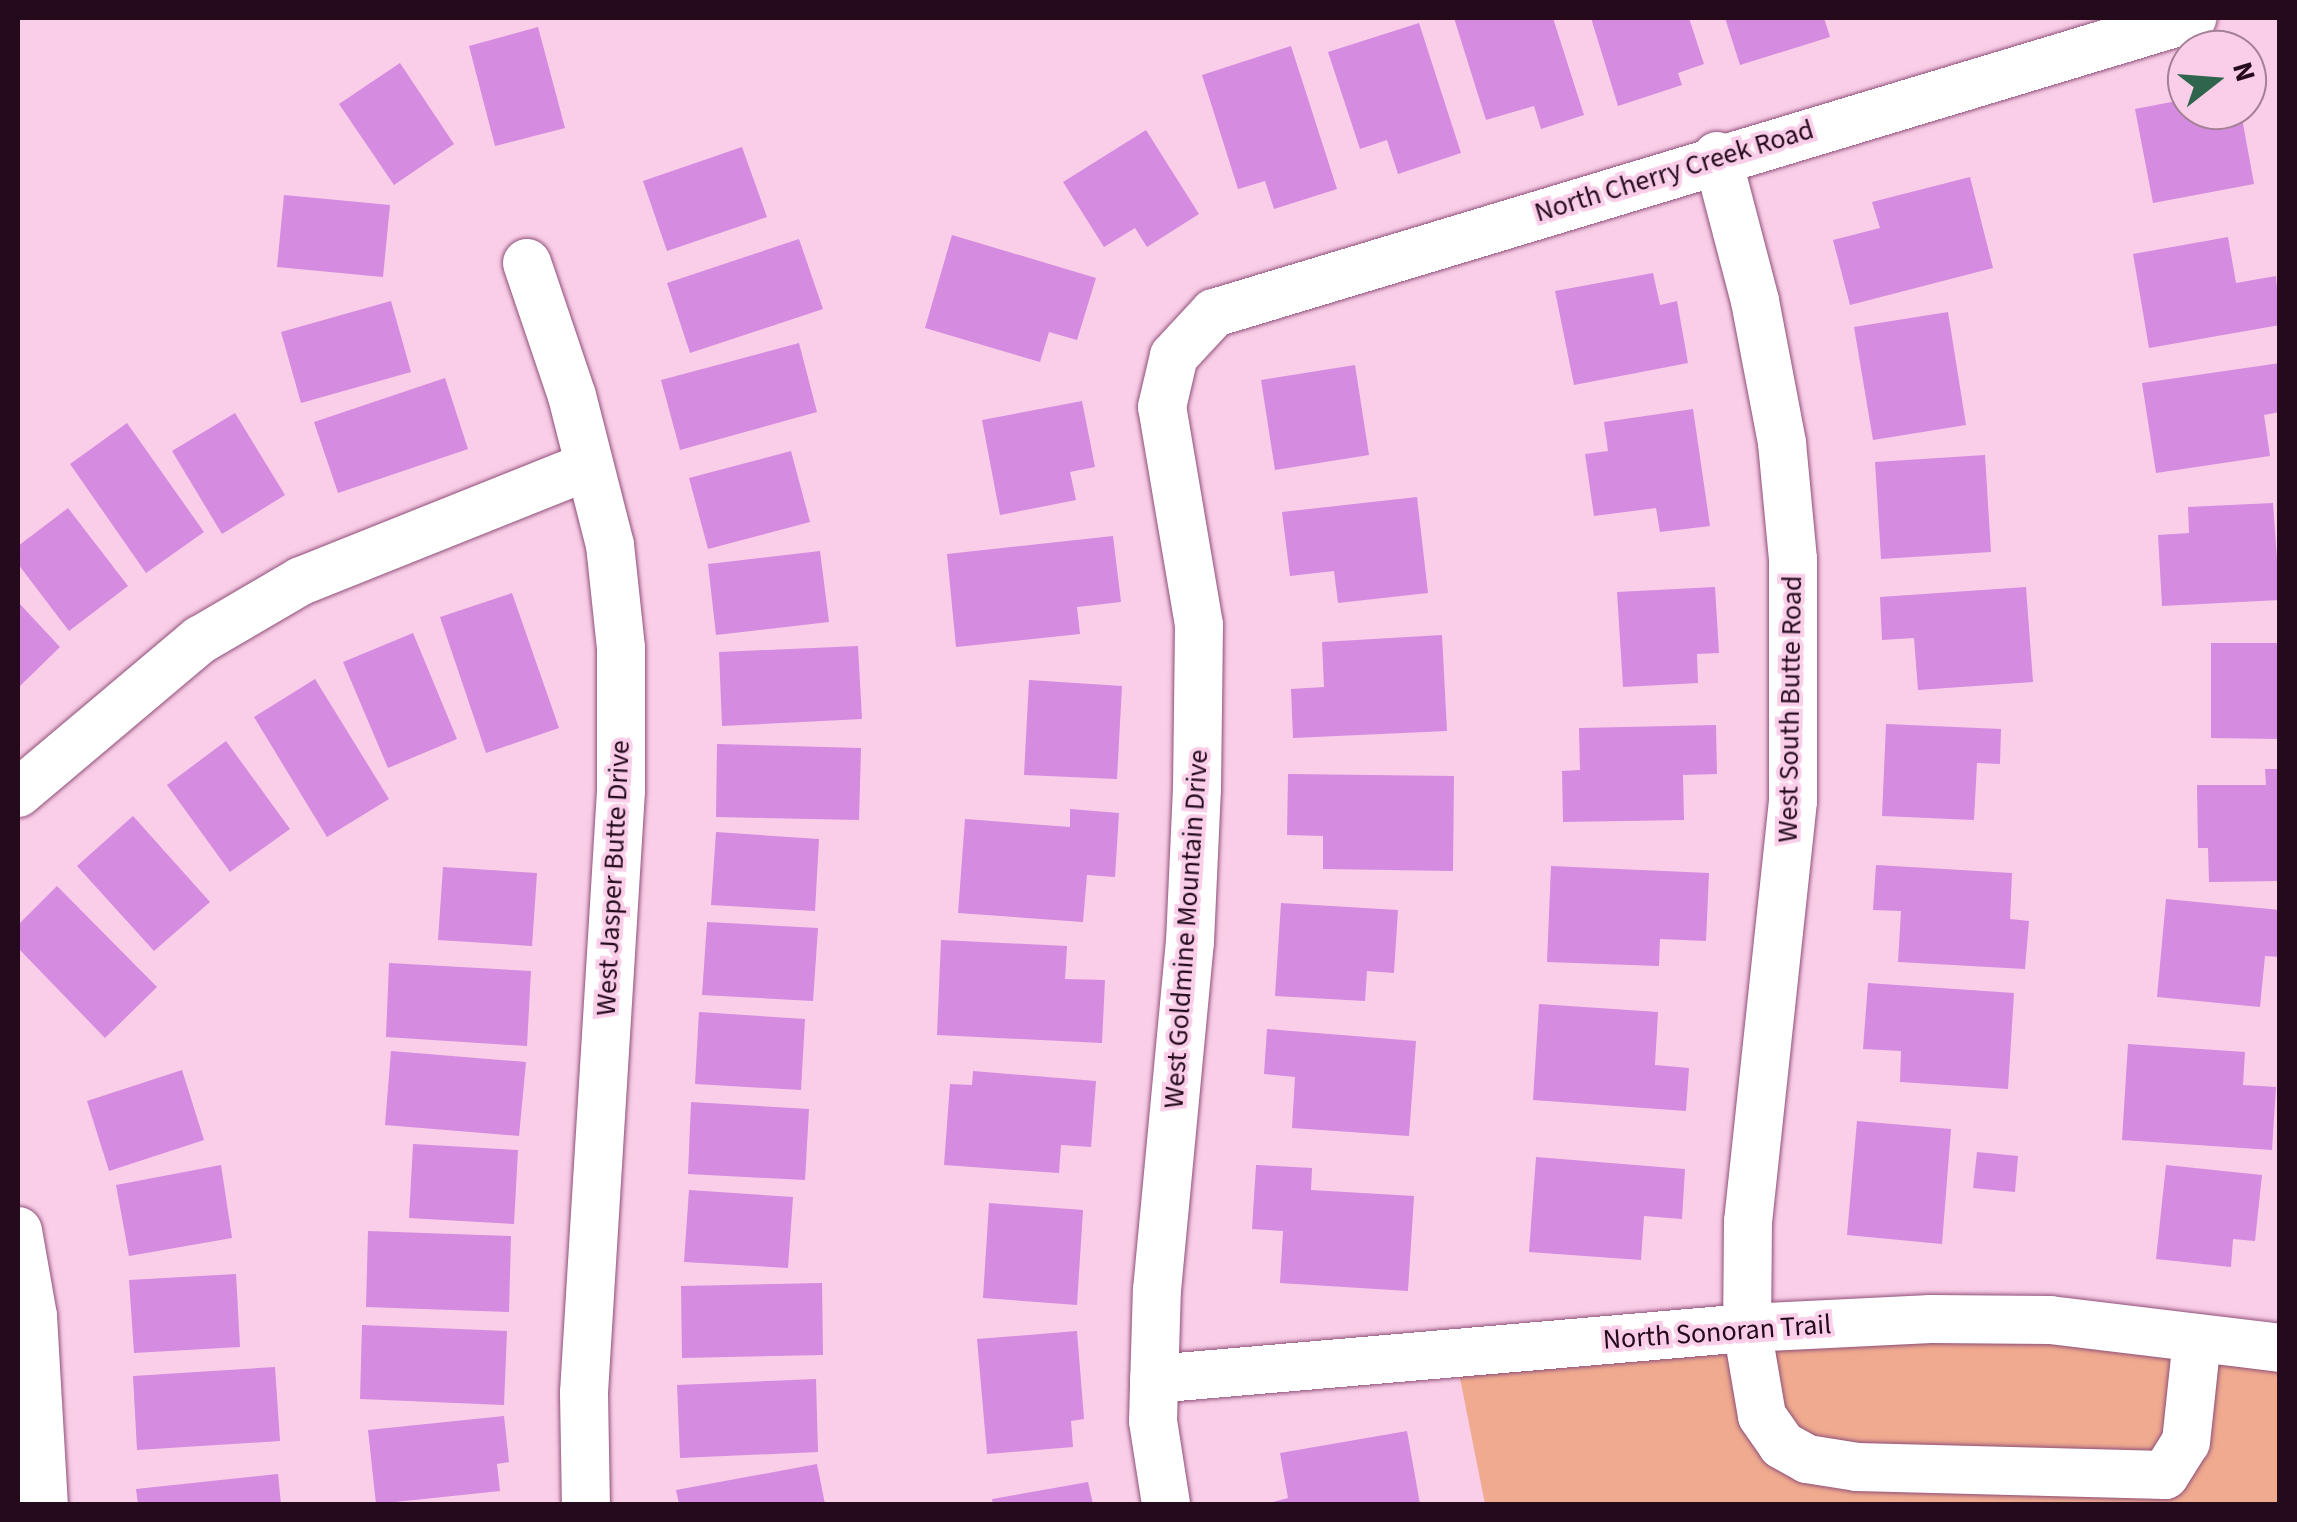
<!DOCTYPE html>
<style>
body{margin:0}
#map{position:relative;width:2297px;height:1522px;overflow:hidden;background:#facee8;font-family:"Source Sans 3",sans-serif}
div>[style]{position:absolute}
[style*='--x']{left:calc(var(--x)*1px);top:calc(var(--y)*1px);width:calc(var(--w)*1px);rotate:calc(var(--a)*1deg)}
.green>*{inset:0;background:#f0aa8f}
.building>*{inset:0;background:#d58be0}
.roads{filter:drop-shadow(0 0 2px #8f5079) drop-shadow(0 0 2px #8f5079)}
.minor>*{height:48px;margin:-24px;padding:0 24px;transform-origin:24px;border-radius:24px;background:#fff}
span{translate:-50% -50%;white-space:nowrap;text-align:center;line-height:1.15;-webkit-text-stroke:8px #facee8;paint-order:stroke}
.street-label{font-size:28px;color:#240a1b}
.frame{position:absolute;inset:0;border:20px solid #240a1b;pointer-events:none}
.north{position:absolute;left:2167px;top:30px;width:100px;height:100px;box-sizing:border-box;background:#facee8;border:2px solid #a48096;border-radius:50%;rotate:73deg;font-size:28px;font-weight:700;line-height:40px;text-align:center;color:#240a1b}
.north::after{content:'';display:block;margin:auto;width:35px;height:45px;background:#2e654c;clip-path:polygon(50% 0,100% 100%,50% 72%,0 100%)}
</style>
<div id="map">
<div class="green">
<div style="clip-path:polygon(1747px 1328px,2279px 1348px,2279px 1504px,1485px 1504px,1455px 1353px)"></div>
</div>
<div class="building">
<div style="clip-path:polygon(1454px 18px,1553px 18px,1584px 115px,1541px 129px,1534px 106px,1486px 120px)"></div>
<div style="clip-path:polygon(1591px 18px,1689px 18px,1704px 64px,1678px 73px,1682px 85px,1618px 106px)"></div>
<div style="clip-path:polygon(1725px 18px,1824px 18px,1830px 37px,1740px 65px)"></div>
<div style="clip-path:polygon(1419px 23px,1461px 153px,1398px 174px,1387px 140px,1360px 149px,1328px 52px)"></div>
<div style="clip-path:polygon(538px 27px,565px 128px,495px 146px,469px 46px)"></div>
<div style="clip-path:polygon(1291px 46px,1337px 189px,1274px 209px,1265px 181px,1238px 189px,1202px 75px)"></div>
<div style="clip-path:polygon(400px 63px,454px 144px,394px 185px,339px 104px)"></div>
<div style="clip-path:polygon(2187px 99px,2187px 110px,2222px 110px,2224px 122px,2242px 118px,2254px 184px,2153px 203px,2135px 109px)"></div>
<div style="clip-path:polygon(1146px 130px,1199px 214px,1147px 247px,1135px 228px,1104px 247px,1063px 182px)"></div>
<div style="clip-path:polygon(742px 147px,767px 217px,667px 251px,643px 181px)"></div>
<div style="clip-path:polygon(1970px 177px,1993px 268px,1850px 305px,1833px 240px,1880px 228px,1872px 202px)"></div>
<div style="clip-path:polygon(284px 195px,390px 205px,383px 277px,277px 267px)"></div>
<div style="clip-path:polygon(952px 235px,1096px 278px,1077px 340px,1049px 332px,1040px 362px,925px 328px)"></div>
<div style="clip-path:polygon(2228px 237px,2236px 283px,2276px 276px,2280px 325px,2149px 348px,2133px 254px)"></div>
<div style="clip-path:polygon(799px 239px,823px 309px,690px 353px,667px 283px)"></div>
<div style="clip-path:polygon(1653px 273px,1660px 305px,1677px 301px,1688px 363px,1574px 385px,1555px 291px)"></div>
<div style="clip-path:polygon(391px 301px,411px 372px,301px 403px,281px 332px)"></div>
<div style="clip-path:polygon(1948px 312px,1966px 425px,1873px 440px,1854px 327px)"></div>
<div style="clip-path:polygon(799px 343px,817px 412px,680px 450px,661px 380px)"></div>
<div style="clip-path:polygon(2280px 363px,2280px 412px,2264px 415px,2270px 456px,2156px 473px,2142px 383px)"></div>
<div style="clip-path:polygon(1355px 365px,1369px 455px,1275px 470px,1261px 380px)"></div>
<div style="clip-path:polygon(445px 378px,468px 449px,338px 493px,314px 422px)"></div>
<div style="clip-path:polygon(1082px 401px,1095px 467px,1070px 472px,1076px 500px,1000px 515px,982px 420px)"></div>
<div style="clip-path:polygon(1693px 409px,1710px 526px,1660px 532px,1656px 508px,1594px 516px,1585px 454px,1608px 451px,1604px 422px)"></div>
<div style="clip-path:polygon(235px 413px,285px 495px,222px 534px,172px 451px)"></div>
<div style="clip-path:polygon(127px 423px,204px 532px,146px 573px,70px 464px)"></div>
<div style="clip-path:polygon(791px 451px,810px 522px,708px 549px,689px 478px)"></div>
<div style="clip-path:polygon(1985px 455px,1991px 552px,1881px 559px,1875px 462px)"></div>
<div style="clip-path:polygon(1417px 497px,1428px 593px,1338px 603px,1334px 571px,1290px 576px,1282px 512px)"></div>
<div style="clip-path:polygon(2273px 503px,2280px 600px,2162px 606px,2158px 535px,2189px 533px,2188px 507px)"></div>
<div style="clip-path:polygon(68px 508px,128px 586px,69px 631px,18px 564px,18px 546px)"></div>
<div style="clip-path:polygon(1113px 536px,1121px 602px,1077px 607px,1080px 634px,956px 647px,947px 554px)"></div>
<div style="clip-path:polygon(820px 551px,829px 622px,716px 635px,708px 564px)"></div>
<div style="clip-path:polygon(1715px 587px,1719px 653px,1697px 654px,1698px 683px,1623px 687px,1617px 592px)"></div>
<div style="clip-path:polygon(2026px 587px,2033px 682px,1918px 690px,1914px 638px,1882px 640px,1880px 597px)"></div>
<div style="clip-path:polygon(512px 593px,559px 728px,486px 753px,440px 617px)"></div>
<div style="clip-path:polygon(18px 602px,60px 647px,18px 688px)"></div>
<div style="clip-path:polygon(413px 633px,457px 739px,388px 768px,343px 662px)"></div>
<div style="clip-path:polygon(1442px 635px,1447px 731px,1293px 738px,1291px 689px,1324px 687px,1322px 642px)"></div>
<div style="clip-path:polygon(2211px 643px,2280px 643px,2280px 739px,2211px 738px)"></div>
<div style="clip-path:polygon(858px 646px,862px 719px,722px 726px,719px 652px)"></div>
<div style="clip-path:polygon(315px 679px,389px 799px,327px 837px,254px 717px)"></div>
<div style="clip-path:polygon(1029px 680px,1122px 686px,1117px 779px,1024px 775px)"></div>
<div style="clip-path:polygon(1886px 724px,2001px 729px,2000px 764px,1977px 763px,1974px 820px,1882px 816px)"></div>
<div style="clip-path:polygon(1716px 725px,1717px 774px,1683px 775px,1684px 820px,1563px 822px,1562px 771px,1580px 770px,1579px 728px)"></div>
<div style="clip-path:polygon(226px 741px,290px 829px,230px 872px,167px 785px)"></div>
<div style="clip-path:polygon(717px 744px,861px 748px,859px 820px,716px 817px)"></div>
<div style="clip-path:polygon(2265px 769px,2280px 769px,2280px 881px,2209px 882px,2208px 848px,2198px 848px,2197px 785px,2266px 785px)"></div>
<div style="clip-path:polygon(1288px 774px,1454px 776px,1453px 871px,1323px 869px,1323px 836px,1287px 835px)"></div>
<div style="clip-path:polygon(1070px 809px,1119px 813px,1115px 877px,1087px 875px,1083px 922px,958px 913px,965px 819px,1070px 827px)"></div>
<div style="clip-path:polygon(133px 816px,210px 902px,154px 951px,77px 866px)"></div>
<div style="clip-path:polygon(716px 832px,819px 839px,815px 911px,711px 905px)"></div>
<div style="clip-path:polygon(1876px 865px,2012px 873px,2010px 919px,2029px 921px,2025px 969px,1898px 962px,1901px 911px,1873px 910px)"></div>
<div style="clip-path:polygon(1551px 866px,1709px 873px,1706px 941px,1660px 939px,1659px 966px,1547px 962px)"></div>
<div style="clip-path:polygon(443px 867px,537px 873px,532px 946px,438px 940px)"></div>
<div style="clip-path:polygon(57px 886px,157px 987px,105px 1038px,18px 948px,18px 925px)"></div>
<div style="clip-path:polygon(2166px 899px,2280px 910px,2280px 957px,2265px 956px,2260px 1007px,2157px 997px)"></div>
<div style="clip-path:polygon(1281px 903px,1398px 910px,1394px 973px,1367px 971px,1365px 1001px,1275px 996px)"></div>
<div style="clip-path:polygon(707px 922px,818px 928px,813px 1001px,702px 995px)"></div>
<div style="clip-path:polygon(941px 940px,1067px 946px,1065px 979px,1105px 980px,1102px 1043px,937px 1035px)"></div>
<div style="clip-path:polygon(389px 963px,531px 971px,527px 1046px,386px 1037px)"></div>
<div style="clip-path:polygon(1868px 983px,2014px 993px,2008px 1089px,1900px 1082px,1901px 1051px,1863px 1049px)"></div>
<div style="clip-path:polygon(1539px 1004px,1658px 1012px,1655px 1065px,1689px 1068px,1686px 1111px,1533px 1100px)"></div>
<div style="clip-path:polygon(699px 1012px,805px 1019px,801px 1090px,695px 1084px)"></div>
<div style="clip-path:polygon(1267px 1029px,1416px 1041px,1409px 1136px,1292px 1128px,1295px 1077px,1264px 1074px)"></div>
<div style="clip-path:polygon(2128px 1044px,2245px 1052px,2243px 1085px,2276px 1087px,2272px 1150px,2122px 1140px)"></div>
<div style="clip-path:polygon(391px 1051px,526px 1062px,519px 1136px,385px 1125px)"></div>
<div style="clip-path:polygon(182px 1070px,204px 1140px,109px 1171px,87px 1101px)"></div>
<div style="clip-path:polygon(973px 1071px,1096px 1081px,1091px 1147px,1061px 1145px,1059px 1173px,944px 1165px,950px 1084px,972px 1085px)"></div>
<div style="clip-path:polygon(691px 1102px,809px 1109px,805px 1180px,688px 1174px)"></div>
<div style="clip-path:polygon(1857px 1121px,1951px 1129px,1942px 1244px,1847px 1235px)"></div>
<div style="clip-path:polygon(413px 1144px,518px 1150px,514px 1224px,409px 1218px)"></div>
<div style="clip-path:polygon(1977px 1152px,2018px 1156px,2015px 1192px,1973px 1188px)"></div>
<div style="clip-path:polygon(1536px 1157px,1685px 1169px,1682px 1219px,1644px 1216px,1641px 1260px,1529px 1252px)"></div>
<div style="clip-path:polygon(221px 1165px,232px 1238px,129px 1256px,116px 1185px)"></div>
<div style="clip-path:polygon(1256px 1165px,1312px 1168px,1311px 1190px,1414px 1196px,1408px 1291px,1280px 1283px,1283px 1231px,1252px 1229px)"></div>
<div style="clip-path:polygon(2166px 1165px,2262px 1175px,2255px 1241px,2233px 1239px,2231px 1267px,2156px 1259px)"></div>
<div style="clip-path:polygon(689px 1190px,793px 1197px,788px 1268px,684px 1262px)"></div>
<div style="clip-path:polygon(989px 1203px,1083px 1210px,1077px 1305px,983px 1298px)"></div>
<div style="clip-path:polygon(368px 1231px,511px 1236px,509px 1312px,366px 1307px)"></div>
<div style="clip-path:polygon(236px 1274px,240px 1347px,134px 1353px,129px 1280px)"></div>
<div style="clip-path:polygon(822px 1283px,823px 1355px,682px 1358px,681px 1286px)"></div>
<div style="clip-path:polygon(362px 1325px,507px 1331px,504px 1405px,360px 1399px)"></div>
<div style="clip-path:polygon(1077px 1331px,1084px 1419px,1071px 1421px,1073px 1447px,987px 1454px,977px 1339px)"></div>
<div style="clip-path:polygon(275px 1367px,280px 1441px,137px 1450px,133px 1376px)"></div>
<div style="clip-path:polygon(816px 1379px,818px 1452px,680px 1458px,677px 1385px)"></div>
<div style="clip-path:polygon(504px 1416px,509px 1462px,497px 1464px,500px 1491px,376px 1504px,368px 1430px)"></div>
<div style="clip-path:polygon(1407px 1431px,1420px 1504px,1265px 1504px,1288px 1498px,1280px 1453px)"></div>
<div style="clip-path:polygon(817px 1464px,825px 1504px,679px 1504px,676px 1490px)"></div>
<div style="clip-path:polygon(278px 1474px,281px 1504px,138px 1504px,136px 1489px)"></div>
<div style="clip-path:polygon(1088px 1482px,1093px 1504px,993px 1504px,992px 1499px)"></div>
</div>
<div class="roads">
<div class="minor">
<div style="--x:1717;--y:156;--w:150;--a:75.3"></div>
<div style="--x:1755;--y:301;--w:145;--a:79.2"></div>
<div style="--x:1782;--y:443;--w:117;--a:84.6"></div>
<div style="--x:1793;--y:559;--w:242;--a:90"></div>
<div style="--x:1793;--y:801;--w:423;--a:96.1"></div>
<div style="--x:1748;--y:1222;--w:106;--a:90.5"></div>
<div style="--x:1747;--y:1328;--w:89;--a:80.3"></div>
<div style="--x:1762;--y:1416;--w:35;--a:55"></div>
<div style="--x:1782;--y:1445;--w:29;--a:29"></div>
<div style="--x:1807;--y:1459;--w:51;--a:9.1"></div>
<div style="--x:1857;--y:1467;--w:308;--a:1.5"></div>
<div style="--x:2165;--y:1475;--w:39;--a:-58"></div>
<div style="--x:2186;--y:1442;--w:104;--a:-83.9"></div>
<div style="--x:527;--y:263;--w:140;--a:71.3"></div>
<div style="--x:572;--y:396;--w:154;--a:75.7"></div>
<div style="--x:610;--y:545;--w:104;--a:83.9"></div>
<div style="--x:621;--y:648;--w:143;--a:90"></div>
<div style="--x:621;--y:791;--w:603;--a:93.52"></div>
<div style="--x:584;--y:1393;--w:111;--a:89"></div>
<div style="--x:18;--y:793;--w:238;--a:-40.1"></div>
<div style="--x:200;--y:640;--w:117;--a:-30.3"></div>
<div style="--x:301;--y:581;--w:310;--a:-21.8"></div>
<div style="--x:18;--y:1231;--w:86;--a:80"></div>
<div style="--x:33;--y:1316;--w:188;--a:86.7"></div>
<div style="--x:1154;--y:1379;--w:595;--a:-4.92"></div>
<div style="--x:1747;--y:1328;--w:184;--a:-2.8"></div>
<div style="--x:1931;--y:1319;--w:119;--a:0.5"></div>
<div style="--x:2050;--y:1320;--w:232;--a:6.9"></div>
<div style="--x:1166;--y:1504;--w:84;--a:-98.9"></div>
<div style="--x:1153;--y:1421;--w:131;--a:-88.3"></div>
<div style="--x:1157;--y:1290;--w:350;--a:-84.6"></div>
<div style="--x:1190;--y:942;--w:153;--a:-87.4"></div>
<div style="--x:1197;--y:789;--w:164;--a:-89.3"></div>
<div style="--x:1199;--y:625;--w:221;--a:-99.6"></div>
<div style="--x:1162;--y:407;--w:52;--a:-76.8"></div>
<div style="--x:1174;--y:356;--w:59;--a:-47.1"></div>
<div style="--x:1214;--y:313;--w:1022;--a:-16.79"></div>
</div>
</div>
<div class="street-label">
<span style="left:1674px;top:171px;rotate:-17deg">North Cherry Creek Road</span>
<span style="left:1790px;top:709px;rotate:-89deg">West South Butte Road</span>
<span style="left:613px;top:878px;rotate:-87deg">West Jasper Butte Drive</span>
<span style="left:1186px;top:929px;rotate:-86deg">West Goldmine Mountain Drive</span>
<span style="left:1717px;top:1332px;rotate:-4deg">North Sonoran Trail</span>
</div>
<div class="frame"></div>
<div class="north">N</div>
</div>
